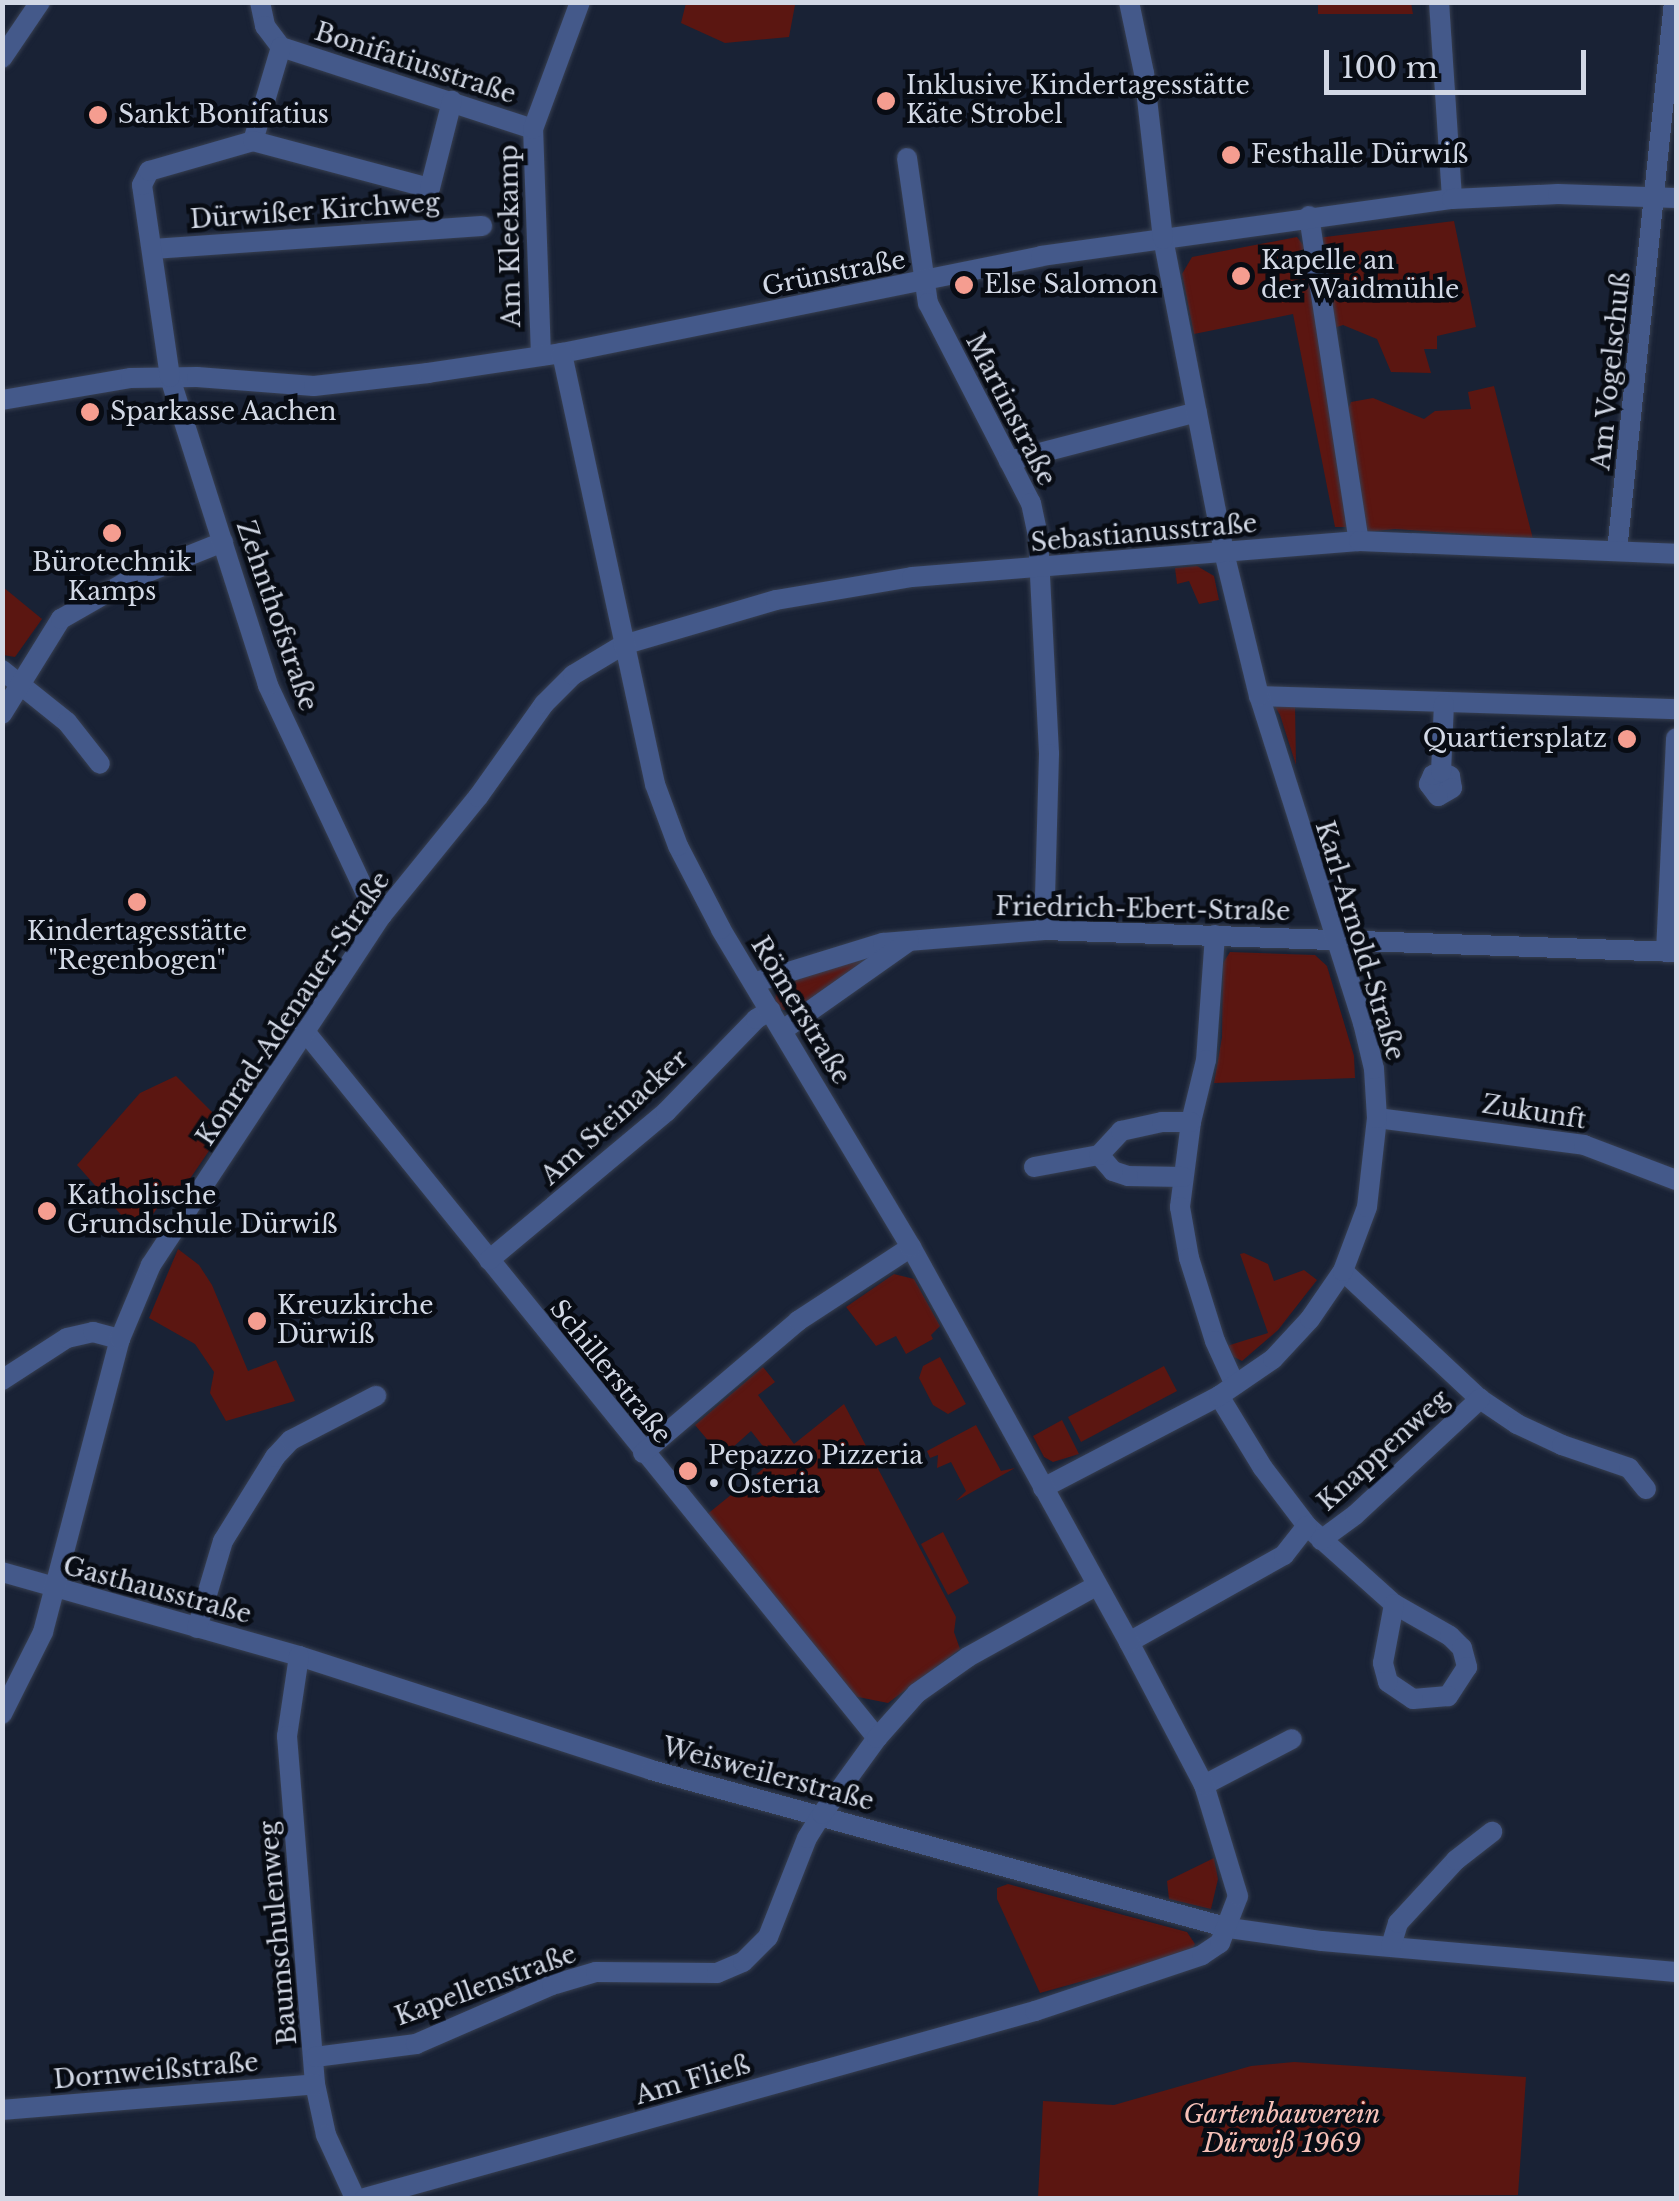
<!DOCTYPE html>
<meta charset="utf-8">
<style>
body{margin:0}
#map{position:relative;width:1679px;height:2201px;overflow:hidden;background:#192235;font-family:"Libre Baskerville",serif}
div>[style]{position:absolute}
[style*='--x']{left:calc(var(--x)*1px);top:calc(var(--y)*1px);width:calc(var(--w)*1px);rotate:calc(var(--a)*1deg)}
.green>*{inset:0;background:#5b1611}
.roads{filter:drop-shadow(0 0 2px #373f51) drop-shadow(0 0 2px #373f51)}
.minor>*{height:20px;margin:-10px;padding:0 10px;transform-origin:10px;border-radius:10px;background:#44598a}
.dots>*{width:28px;height:28px;translate:-50% -50%;box-sizing:border-box;border:5px solid #080c14;border-radius:50%}
span{translate:-50% -50%;white-space:nowrap;text-align:center;line-height:1.15;-webkit-text-stroke:9px #080c14;paint-order:stroke}
.street-label{font-size:25px;color:#d2d8e5}
.poi-label{font-size:25px;color:#d2d8e5}
.left{translate:0 -50%;text-align:left}
.right{translate:-100% -50%;text-align:right}
.park-label{font-size:25px;color:#f6c1b8;font-style:italic}
.frame{position:absolute;inset:0;border:5px solid #d2d8e5;pointer-events:none}
.scale{position:absolute;left:1324px;top:50px;width:262px;height:45px;box-sizing:border-box;border:5px solid #d2d8e5;border-top:0;padding-left:12px;font-size:30px;line-height:35px;white-space:nowrap;color:#d2d8e5;-webkit-text-stroke:8px #080c14;paint-order:stroke}
</style>
<div id="map">
<div class="green">
<div style="clip-path:polygon(786px 2px,795px 5px,789px 37px,725px 43px,681px 23px,686px 3px)"></div>
<div style="clip-path:polygon(1318px 3px,1411px 3px,1413px 14px,1318px 14px)"></div>
<div style="clip-path:polygon(1454px 221px,1476px 327px,1437px 336px,1437px 349px,1424px 349px,1431px 373px,1391px 372px,1377px 339px,1343px 325px,1331px 329px,1317px 238px)"></div>
<div style="clip-path:polygon(1297px 237px,1307px 250px,1351px 527px,1335px 527px,1293px 314px,1194px 334px,1182px 274px,1192px 257px)"></div>
<div style="clip-path:polygon(1494px 386px,1533px 539px,1395px 529px,1367px 532px,1345px 417px,1351px 402px,1373px 398px,1424px 419px,1435px 411px,1471px 409px,1468px 392px)"></div>
<div style="clip-path:polygon(1197px 566px,1214px 576px,1219px 600px,1199px 604px,1189px 581px,1177px 584px,1175px 568px)"></div>
<div style="clip-path:polygon(3px 587px,42px 619px,15px 657px,3px 655px)"></div>
<div style="clip-path:polygon(1273px 703px,1295px 704px,1296px 765px,1280px 715px)"></div>
<div style="clip-path:polygon(881px 949px,799px 1010px,783px 1010px,775px 1001px,777px 984px)"></div>
<div style="clip-path:polygon(1230px 952px,1315px 955px,1327px 966px,1354px 1056px,1355px 1078px,1214px 1083px,1222px 1037px,1223px 963px)"></div>
<div style="clip-path:polygon(176px 1076px,226px 1126px,185px 1186px,172px 1186px,139px 1235px,77px 1165px,140px 1093px)"></div>
<div style="clip-path:polygon(178px 1249px,199px 1265px,212px 1285px,248px 1371px,276px 1360px,295px 1401px,226px 1421px,210px 1393px,214px 1372px,195px 1344px,149px 1318px)"></div>
<div style="clip-path:polygon(1244px 1253px,1268px 1264px,1274px 1281px,1304px 1270px,1317px 1280px,1278px 1330px,1242px 1361px,1232px 1356px,1227px 1346px,1268px 1333px,1240px 1254px)"></div>
<div style="clip-path:polygon(894px 1274px,914px 1279px,940px 1326px,931px 1335px,933px 1339px,906px 1354px,896px 1336px,876px 1346px,846px 1307px)"></div>
<div style="clip-path:polygon(940px 1357px,966px 1404px,948px 1414px,933px 1405px,919px 1378px,923px 1366px)"></div>
<div style="clip-path:polygon(1164px 1366px,1177px 1391px,1081px 1442px,1068px 1417px)"></div>
<div style="clip-path:polygon(763px 1367px,775px 1382px,758px 1395px,794px 1444px,844px 1404px,956px 1617px,954px 1632px,960px 1649px,888px 1703px,848px 1695px,705px 1516px,774px 1460px,751px 1431px,722px 1457px,695px 1425px)"></div>
<div style="clip-path:polygon(1062px 1420px,1079px 1454px,1053px 1462px,1044px 1457px,1033px 1436px)"></div>
<div style="clip-path:polygon(976px 1425px,1001px 1471px,1015px 1468px,956px 1501px,966px 1491px,951px 1462px,937px 1468px,938px 1455px,930px 1458px,927px 1451px)"></div>
<div style="clip-path:polygon(943px 1532px,969px 1583px,948px 1595px,921px 1544px)"></div>
<div style="clip-path:polygon(1214px 1858px,1218px 1879px,1211px 1909px,1169px 1899px,1167px 1881px)"></div>
<div style="clip-path:polygon(1008px 1884px,1187px 1932px,1195px 1944px,1191px 1951px,1040px 1993px,997px 1899px,997px 1888px)"></div>
<div style="clip-path:polygon(1294px 2062px,1526px 2077px,1518px 2195px,1038px 2198px,1043px 2101px,1114px 2105px,1251px 2066px)"></div>
</div>
<div class="roads">
<div class="minor">
<div style="--x:260;--y:2;--w:25;--a:78"></div>
<div style="--x:265;--y:26;--w:26;--a:53"></div>
<div style="--x:281;--y:47;--w:265;--a:18"></div>
<div style="--x:1439;--y:2;--w:197;--a:86.2"></div>
<div style="--x:2;--y:58;--w:68;--a:-55.8"></div>
<div style="--x:253;--y:141;--w:98;--a:-73.4"></div>
<div style="--x:907;--y:158;--w:147;--a:81.8"></div>
<div style="--x:928;--y:303;--w:225;--a:62.8"></div>
<div style="--x:1031;--y:503;--w:34;--a:78"></div>
<div style="--x:1038;--y:536;--w:218;--a:87.1"></div>
<div style="--x:1049;--y:754;--w:176;--a:91.6"></div>
<div style="--x:1309;--y:216;--w:329;--a:81.3"></div>
<div style="--x:152;--y:249;--w:331;--a:-4"></div>
<div style="--x:541;--y:356;--w:227;--a:-92"></div>
<div style="--x:533;--y:129;--w:135;--a:-69.7"></div>
<div style="--x:2;--y:400;--w:131;--a:-9.7"></div>
<div style="--x:131;--y:378;--w:66;--a:-0.9"></div>
<div style="--x:197;--y:377;--w:117;--a:4.4"></div>
<div style="--x:314;--y:386;--w:115;--a:-6.5"></div>
<div style="--x:428;--y:373;--w:135;--a:-8.5"></div>
<div style="--x:562;--y:353;--w:489;--a:-11.4"></div>
<div style="--x:1041;--y:256;--w:415;--a:-7.9"></div>
<div style="--x:1452;--y:199;--w:106;--a:-2.7"></div>
<div style="--x:1558;--y:194;--w:118;--a:1.9"></div>
<div style="--x:1009;--y:461;--w:194;--a:-14.6"></div>
<div style="--x:1617;--y:551;--w:552;--a:-84.07"></div>
<div style="--x:2;--y:670;--w:83;--a:38.7"></div>
<div style="--x:67;--y:722;--w:53;--a:51.8"></div>
<div style="--x:1259;--y:696;--w:417;--a:1.8"></div>
<div style="--x:2;--y:714;--w:112;--a:-58.2"></div>
<div style="--x:61;--y:619;--w:83;--a:-29.7"></div>
<div style="--x:133;--y:578;--w:97;--a:-21.8"></div>
<div style="--x:1441;--y:772;--w:10;--a:24"></div>
<div style="--x:1450;--y:776;--w:12;--a:81"></div>
<div style="--x:1452;--y:788;--w:16;--a:150"></div>
<div style="--x:1438;--y:796;--w:15;--a:-127"></div>
<div style="--x:1429;--y:784;--w:10;--a:-66"></div>
<div style="--x:1433;--y:775;--w:9;--a:-21"></div>
<div style="--x:1441;--y:772;--w:68;--a:-87.5"></div>
<div style="--x:382;--y:915;--w:20;--a:-131"></div>
<div style="--x:369;--y:900;--w:238;--a:-115.2"></div>
<div style="--x:268;--y:685;--w:323;--a:-107.7"></div>
<div style="--x:170;--y:377;--w:194;--a:-98.3"></div>
<div style="--x:142;--y:185;--w:16;--a:-63"></div>
<div style="--x:149;--y:171;--w:108;--a:-16.1"></div>
<div style="--x:253;--y:141;--w:183;--a:14.9"></div>
<div style="--x:430;--y:188;--w:90;--a:-75.8"></div>
<div style="--x:1215;--y:935;--w:125;--a:94.1"></div>
<div style="--x:1206;--y:1060;--w:64;--a:103.6"></div>
<div style="--x:1191;--y:1122;--w:86;--a:97.4"></div>
<div style="--x:1180;--y:1207;--w:52;--a:80"></div>
<div style="--x:1189;--y:1258;--w:87;--a:72.6"></div>
<div style="--x:1215;--y:1341;--w:48;--a:65.6"></div>
<div style="--x:1666;--y:952;--w:214;--a:-87.3"></div>
<div style="--x:756;--y:982;--w:133;--a:-17.1"></div>
<div style="--x:883;--y:943;--w:162;--a:-4.6"></div>
<div style="--x:1044;--y:930;--w:632;--a:1.99"></div>
<div style="--x:783;--y:1030;--w:154;--a:-35.2"></div>
<div style="--x:307;--y:1034;--w:906;--a:51"></div>
<div style="--x:1377;--y:1118;--w:209;--a:7.4"></div>
<div style="--x:1584;--y:1145;--w:98;--a:20.8"></div>
<div style="--x:1034;--y:1167;--w:66;--a:-10.5"></div>
<div style="--x:1183;--y:1177;--w:55;--a:-179"></div>
<div style="--x:1128;--y:1176;--w:16;--a:-162"></div>
<div style="--x:1113;--y:1171;--w:21;--a:-131"></div>
<div style="--x:1099;--y:1155;--w:33;--a:-47"></div>
<div style="--x:1121;--y:1131;--w:42;--a:-12.4"></div>
<div style="--x:1162;--y:1122;--w:29;--a:0"></div>
<div style="--x:489;--y:1260;--w:231;--a:-39.9"></div>
<div style="--x:666;--y:1112;--w:129;--a:-45.9"></div>
<div style="--x:756;--y:1019;--w:17;--a:-31"></div>
<div style="--x:1343;--y:1271;--w:187;--a:43.1"></div>
<div style="--x:1480;--y:1399;--w:45;--a:34"></div>
<div style="--x:1517;--y:1424;--w:50;--a:25"></div>
<div style="--x:1562;--y:1445;--w:71;--a:18.9"></div>
<div style="--x:1629;--y:1468;--w:27;--a:51"></div>
<div style="--x:2;--y:1380;--w:77;--a:-32.9"></div>
<div style="--x:67;--y:1338;--w:27;--a:-13"></div>
<div style="--x:93;--y:1332;--w:28;--a:15"></div>
<div style="--x:1219;--y:1396;--w:84;--a:58.6"></div>
<div style="--x:1263;--y:1468;--w:73;--a:52.8"></div>
<div style="--x:1307;--y:1526;--w:117;--a:41.9"></div>
<div style="--x:1394;--y:1604;--w:64;--a:29.7"></div>
<div style="--x:1450;--y:1636;--w:17;--a:45"></div>
<div style="--x:1462;--y:1648;--w:20;--a:75"></div>
<div style="--x:1467;--y:1667;--w:35;--a:123"></div>
<div style="--x:1448;--y:1696;--w:35;--a:175"></div>
<div style="--x:1413;--y:1699;--w:30;--a:-146"></div>
<div style="--x:1388;--y:1682;--w:20;--a:-105"></div>
<div style="--x:1383;--y:1663;--w:60;--a:-79.4"></div>
<div style="--x:643;--y:1453;--w:204;--a:-40.4"></div>
<div style="--x:798;--y:1321;--w:135;--a:-33.2"></div>
<div style="--x:1043;--y:1488;--w:199;--a:-27.6"></div>
<div style="--x:1219;--y:1396;--w:65;--a:-34.4"></div>
<div style="--x:1273;--y:1359;--w:54;--a:-47.2"></div>
<div style="--x:1310;--y:1319;--w:58;--a:-55.5"></div>
<div style="--x:1343;--y:1271;--w:68;--a:-69.4"></div>
<div style="--x:1367;--y:1207;--w:90;--a:-83.6"></div>
<div style="--x:1377;--y:1118;--w:49;--a:-93.5"></div>
<div style="--x:1374;--y:1069;--w:47;--a:-103.4"></div>
<div style="--x:1363;--y:1023;--w:343;--a:-107.6"></div>
<div style="--x:1259;--y:696;--w:148;--a:-103.7"></div>
<div style="--x:1224;--y:552;--w:319;--a:-101"></div>
<div style="--x:1163;--y:239;--w:167;--a:-96.5"></div>
<div style="--x:1144;--y:73;--w:73;--a:-101.9"></div>
<div style="--x:1321;--y:1540;--w:42;--a:-36.3"></div>
<div style="--x:1355;--y:1515;--w:171;--a:-42.9"></div>
<div style="--x:2;--y:1572;--w:309;--a:15.8"></div>
<div style="--x:299;--y:1656;--w:370;--a:17.9"></div>
<div style="--x:651;--y:1770;--w:599;--a:15.29"></div>
<div style="--x:1229;--y:1928;--w:94;--a:8"></div>
<div style="--x:1322;--y:1941;--w:355;--a:5"></div>
<div style="--x:197;--y:1628;--w:91;--a:-73.4"></div>
<div style="--x:223;--y:1541;--w:99;--a:-58.2"></div>
<div style="--x:275;--y:1457;--w:23;--a:-47"></div>
<div style="--x:291;--y:1440;--w:96;--a:-27.4"></div>
<div style="--x:1129;--y:1642;--w:178;--a:-29.3"></div>
<div style="--x:1284;--y:1555;--w:37;--a:-52"></div>
<div style="--x:299;--y:1656;--w:81;--a:98.5"></div>
<div style="--x:287;--y:1736;--w:349;--a:85.4"></div>
<div style="--x:315;--y:2084;--w:52;--a:77.8"></div>
<div style="--x:326;--y:2135;--w:69;--a:65.3"></div>
<div style="--x:2;--y:1714;--w:92;--a:-63.4"></div>
<div style="--x:43;--y:1632;--w:303;--a:-75.3"></div>
<div style="--x:120;--y:1339;--w:80;--a:-67.3"></div>
<div style="--x:151;--y:1265;--w:419;--a:-56.6"></div>
<div style="--x:382;--y:915;--w:152;--a:-50.9"></div>
<div style="--x:478;--y:797;--w:114;--a:-54.6"></div>
<div style="--x:544;--y:704;--w:41;--a:-45"></div>
<div style="--x:573;--y:675;--w:58;--a:-31"></div>
<div style="--x:623;--y:645;--w:159;--a:-16.4"></div>
<div style="--x:776;--y:600;--w:138;--a:-9.6"></div>
<div style="--x:912;--y:577;--w:448;--a:-4.6"></div>
<div style="--x:1359;--y:541;--w:317;--a:2.3"></div>
<div style="--x:1204;--y:1785;--w:99;--a:-27.6"></div>
<div style="--x:1391;--y:1946;--w:24;--a:-73"></div>
<div style="--x:1398;--y:1923;--w:86;--a:-47.4"></div>
<div style="--x:1456;--y:1860;--w:46;--a:-37.9"></div>
<div style="--x:315;--y:2057;--w:102;--a:-7.3"></div>
<div style="--x:416;--y:2044;--w:148;--a:-23.5"></div>
<div style="--x:552;--y:1985;--w:46;--a:-16.5"></div>
<div style="--x:596;--y:1972;--w:121;--a:0.5"></div>
<div style="--x:717;--y:1973;--w:28;--a:-23"></div>
<div style="--x:743;--y:1962;--w:35;--a:-45"></div>
<div style="--x:768;--y:1937;--w:106;--a:-68.5"></div>
<div style="--x:807;--y:1838;--w:28;--a:-58"></div>
<div style="--x:822;--y:1814;--w:94;--a:-54.1"></div>
<div style="--x:877;--y:1738;--w:60;--a:-48.4"></div>
<div style="--x:917;--y:1693;--w:62;--a:-35.2"></div>
<div style="--x:968;--y:1657;--w:146;--a:-29"></div>
<div style="--x:2;--y:2110;--w:314;--a:-4.7"></div>
<div style="--x:365;--y:2198;--w:696;--a:-15.59"></div>
<div style="--x:1035;--y:2011;--w:176;--a:-18.5"></div>
<div style="--x:1202;--y:1955;--w:22;--a:-34"></div>
<div style="--x:1220;--y:1943;--w:50;--a:-69"></div>
<div style="--x:1238;--y:1896;--w:116;--a:-107"></div>
<div style="--x:1204;--y:1785;--w:161;--a:-117.7"></div>
<div style="--x:1129;--y:1642;--w:451;--a:-118.9"></div>
<div style="--x:911;--y:1247;--w:370;--a:-120.9"></div>
<div style="--x:721;--y:929;--w:93;--a:-117.4"></div>
<div style="--x:678;--y:846;--w:66;--a:-110.4"></div>
<div style="--x:655;--y:784;--w:441;--a:-102.2"></div>
</div>
</div>
<div class="dots">
<div style="left:886px;top:101px;background:#f59d90"></div>
<div style="left:98px;top:115px;background:#f59d90"></div>
<div style="left:1231px;top:155px;background:#f59d90"></div>
<div style="left:1241px;top:276px;background:#f59d90"></div>
<div style="left:964px;top:285px;background:#f59d90"></div>
<div style="left:90px;top:412px;background:#f59d90"></div>
<div style="left:112px;top:533px;background:#f59d90"></div>
<div style="left:1627px;top:739px;background:#f59d90"></div>
<div style="left:137px;top:902px;background:#f59d90"></div>
<div style="left:47px;top:1211px;background:#f59d90"></div>
<div style="left:257px;top:1321px;background:#f59d90"></div>
<div style="left:688px;top:1471px;background:#f59d90"></div>
</div>
<div class="street-label">
<span style="left:415px;top:64px;rotate:18deg">Bonifatiusstraße</span>
<span style="left:315px;top:212px;rotate:-4deg">Dürwißer Kirchweg</span>
<span style="left:511px;top:236px;rotate:-91deg">Am Kleekamp</span>
<span style="left:834px;top:274px;rotate:-11deg">Grünstraße</span>
<span style="left:1612px;top:371px;rotate:-84deg">Am Vogelschuß</span>
<span style="left:1010px;top:410px;rotate:63deg">Martinstraße</span>
<span style="left:1144px;top:534px;rotate:-5deg">Sebastianusstraße</span>
<span style="left:276px;top:616px;rotate:71deg">Zehnthofstraße</span>
<span style="left:1143px;top:910px;rotate:1deg">Friedrich-Ebert-Straße</span>
<span style="left:1359px;top:941px;rotate:73deg">Karl-Arnold-Straße</span>
<span style="left:294px;top:1009px;rotate:-56deg">Konrad-Adenauer-Straße</span>
<span style="left:800px;top:1011px;rotate:59deg">Römerstraße</span>
<span style="left:1534px;top:1113px;rotate:9deg">Zukunft</span>
<span style="left:615px;top:1118px;rotate:-42deg">Am Steinacker</span>
<span style="left:610px;top:1372px;rotate:51deg">Schillerstraße</span>
<span style="left:1384px;top:1451px;rotate:-42deg">Knappenweg</span>
<span style="left:157px;top:1591px;rotate:15deg">Gasthausstraße</span>
<span style="left:768px;top:1775px;rotate:15deg">Weisweilerstraße</span>
<span style="left:279px;top:1933px;rotate:-95deg">Baumschulenweg</span>
<span style="left:486px;top:1986px;rotate:-20deg">Kapellenstraße</span>
<span style="left:156px;top:2072px;rotate:-5deg">Dornweißstraße</span>
<span style="left:693px;top:2081px;rotate:-16deg">Am Fließ</span>
</div>
<div class="poi-label">
<span class="left" style="left:906px;top:101px">Inklusive Kindertagesstätte<br>Käte Strobel</span>
<span class="left" style="left:118px;top:115px">Sankt Bonifatius</span>
<span class="left" style="left:1251px;top:155px">Festhalle Dürwiß</span>
<span class="left" style="left:1261px;top:276px">Kapelle an<br>der Waidmühle</span>
<span class="left" style="left:984px;top:285px">Else Salomon</span>
<span class="left" style="left:110px;top:412px">Sparkasse Aachen</span>
<span style="left:112px;top:578px">Bürotechnik<br>Kamps</span>
<span class="right" style="left:1607px;top:739px">Quartiersplatz</span>
<span style="left:137px;top:947px">Kindertagesstätte<br>"Regenbogen"</span>
<span class="left" style="left:67px;top:1211px">Katholische<br>Grundschule Dürwiß</span>
<span class="left" style="left:277px;top:1321px">Kreuzkirche<br>Dürwiß</span>
<span class="left" style="left:708px;top:1471px">Pepazzo Pizzeria<br>• Osteria</span>
</div>
<div class="park-label">
<span style="left:1282px;top:2130px">Gartenbauverein<br>Dürwiß 1969</span>
</div>
<div class="frame"></div>
<div class="scale">100 m</div>
</div>
